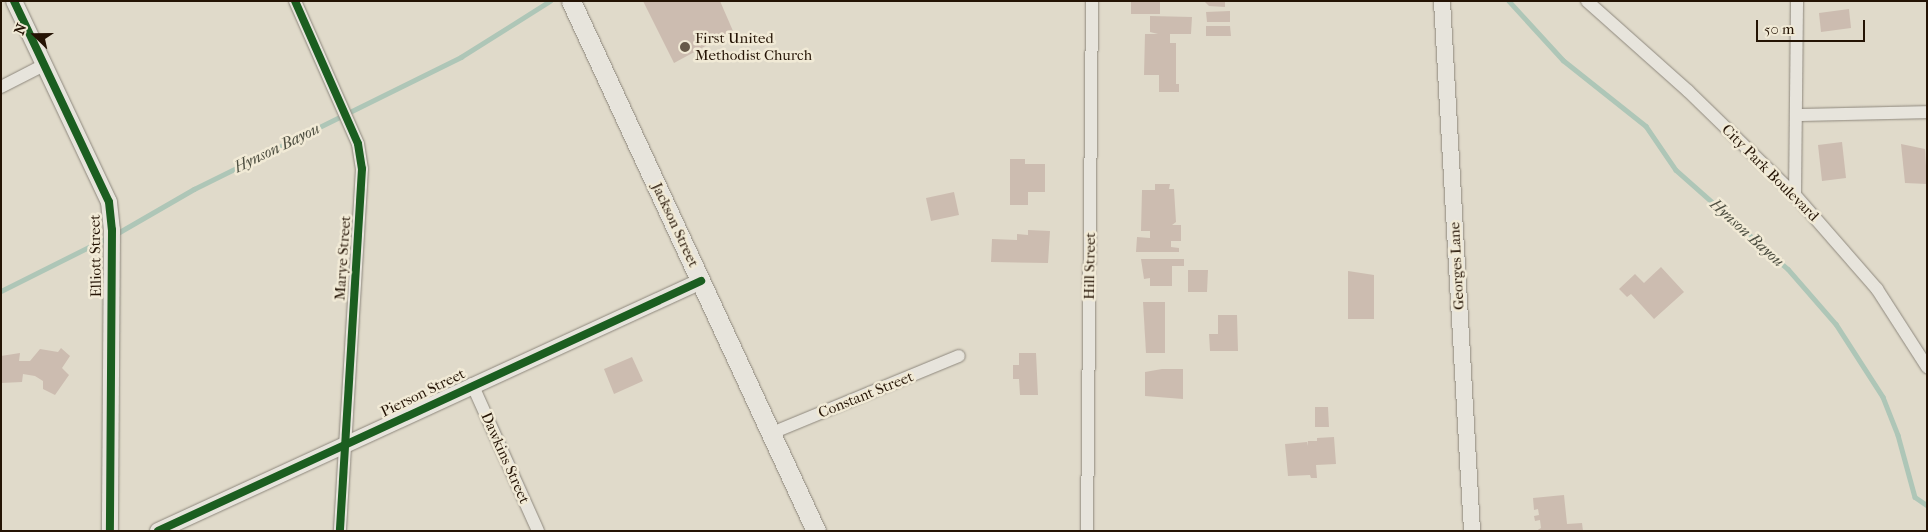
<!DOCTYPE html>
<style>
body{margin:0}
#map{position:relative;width:1928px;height:532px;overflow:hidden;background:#e0daca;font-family:"IM FELL French Canon",serif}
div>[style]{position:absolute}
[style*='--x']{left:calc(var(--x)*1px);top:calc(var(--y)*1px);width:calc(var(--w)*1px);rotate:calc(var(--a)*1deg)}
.stream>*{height:4.5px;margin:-2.25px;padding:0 2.25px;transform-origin:2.25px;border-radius:2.25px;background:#aec6b7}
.building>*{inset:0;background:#ccbcb0}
.roads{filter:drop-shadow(0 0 1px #8e887d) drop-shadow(0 0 1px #8e887d)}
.minor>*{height:12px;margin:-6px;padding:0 6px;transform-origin:6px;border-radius:6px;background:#e7e4dc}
.tertiary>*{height:16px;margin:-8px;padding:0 8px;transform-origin:8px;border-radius:8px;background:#e7e4dc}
.secondary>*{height:19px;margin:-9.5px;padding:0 9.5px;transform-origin:9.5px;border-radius:9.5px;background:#e7e4dc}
.cycleway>*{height:8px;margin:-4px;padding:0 4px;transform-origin:4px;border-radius:4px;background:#1b5e20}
.dots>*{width:14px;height:14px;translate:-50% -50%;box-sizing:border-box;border:2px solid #f1ead6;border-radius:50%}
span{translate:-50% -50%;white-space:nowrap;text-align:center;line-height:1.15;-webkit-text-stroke:5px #f1ead6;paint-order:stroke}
.poi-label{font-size:15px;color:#241304}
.left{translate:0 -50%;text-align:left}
.street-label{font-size:15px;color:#241304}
.water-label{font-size:16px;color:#4d4e40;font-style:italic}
.frame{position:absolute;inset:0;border:2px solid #241304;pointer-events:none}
.north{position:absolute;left:10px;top:10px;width:50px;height:50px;-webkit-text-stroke:4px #f1ead6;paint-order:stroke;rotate:292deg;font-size:14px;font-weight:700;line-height:20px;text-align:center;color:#241304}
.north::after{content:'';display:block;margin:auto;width:18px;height:22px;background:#241304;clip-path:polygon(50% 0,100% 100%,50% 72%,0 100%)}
.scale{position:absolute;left:1756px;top:20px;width:109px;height:22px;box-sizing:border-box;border:2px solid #241304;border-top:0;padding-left:6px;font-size:15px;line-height:18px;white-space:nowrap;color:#241304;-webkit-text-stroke:4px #f1ead6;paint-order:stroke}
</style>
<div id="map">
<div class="stream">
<div style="--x:1509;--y:1;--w:80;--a:47.5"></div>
<div style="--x:1563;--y:60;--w:106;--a:38.5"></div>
<div style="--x:1646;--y:126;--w:53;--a:55.7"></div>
<div style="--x:1676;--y:170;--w:149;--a:41.5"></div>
<div style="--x:1788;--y:269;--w:73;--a:48.9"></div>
<div style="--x:1836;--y:324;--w:87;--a:57.2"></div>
<div style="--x:1883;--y:397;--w:41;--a:68.5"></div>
<div style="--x:1898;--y:435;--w:64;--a:74.7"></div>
<div style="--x:1915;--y:497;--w:14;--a:34"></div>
<div style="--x:116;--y:234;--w:90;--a:-30"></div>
<div style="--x:194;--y:189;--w:298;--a:-26.3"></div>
<div style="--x:461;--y:57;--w:105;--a:-32.2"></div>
<div style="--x:1;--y:291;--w:119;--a:-26.6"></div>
</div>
<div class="building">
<div style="clip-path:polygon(643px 1px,720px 1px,733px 31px,674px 63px)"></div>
<div style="clip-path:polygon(1131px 1px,1160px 1px,1160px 14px,1131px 14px)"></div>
<div style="clip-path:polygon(1204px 1px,1225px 1px,1225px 7px,1209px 6px)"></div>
<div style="clip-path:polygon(1849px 9px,1851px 28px,1821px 32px,1819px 13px)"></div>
<div style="clip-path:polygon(1230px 11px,1230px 22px,1207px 22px,1206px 12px)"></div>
<div style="clip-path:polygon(1150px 16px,1192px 17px,1191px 34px,1170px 34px,1170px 43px,1176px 43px,1176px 84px,1179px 84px,1179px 92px,1159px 92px,1159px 75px,1144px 75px,1145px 34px,1158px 34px,1150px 32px)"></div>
<div style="clip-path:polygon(1206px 26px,1230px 26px,1231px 36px,1206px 36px)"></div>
<div style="clip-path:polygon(1842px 142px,1846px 178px,1822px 181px,1818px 145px)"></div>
<div style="clip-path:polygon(1901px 144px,1925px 149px,1927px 184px,1905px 183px)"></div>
<div style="clip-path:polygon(1010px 159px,1025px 159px,1025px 164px,1045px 164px,1045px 192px,1028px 192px,1028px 205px,1010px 205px)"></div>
<div style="clip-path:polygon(1155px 184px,1170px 184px,1169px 189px,1174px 189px,1176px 222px,1172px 225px,1181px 225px,1181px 241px,1171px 241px,1171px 247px,1179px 248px,1179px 252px,1136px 252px,1137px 237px,1150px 238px,1150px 231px,1141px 231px,1142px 190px,1155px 190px)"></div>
<div style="clip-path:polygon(954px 192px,959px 215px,931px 221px,926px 198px)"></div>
<div style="clip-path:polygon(1028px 230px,1050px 231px,1048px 263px,991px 262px,992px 239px,1017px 240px,1017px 234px,1028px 235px)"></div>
<div style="clip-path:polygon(1141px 259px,1184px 259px,1184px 266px,1172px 266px,1172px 286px,1150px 286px,1150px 278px,1144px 279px)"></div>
<div style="clip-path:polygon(1661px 267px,1684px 292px,1654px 319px,1631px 294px,1627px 297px,1619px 289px,1635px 274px,1644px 283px)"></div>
<div style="clip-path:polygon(1188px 270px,1208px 270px,1207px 292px,1188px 292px)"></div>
<div style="clip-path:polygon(1348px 271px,1374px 275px,1374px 319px,1348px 319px)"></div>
<div style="clip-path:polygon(1143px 302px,1165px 302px,1165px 353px,1146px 353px)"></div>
<div style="clip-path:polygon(1218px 315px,1237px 315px,1238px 351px,1210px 351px,1209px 334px,1218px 334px)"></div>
<div style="clip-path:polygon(61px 348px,70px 356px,62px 368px,69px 375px,55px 395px,43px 389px,43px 381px,35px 376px,23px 374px,22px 382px,1px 383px,1px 356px,20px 353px,19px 361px,30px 361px,40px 349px,58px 352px)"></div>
<div style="clip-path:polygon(1019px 353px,1036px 353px,1038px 395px,1020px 395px,1019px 379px,1013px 379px,1013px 365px,1019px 365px)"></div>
<div style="clip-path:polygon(632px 357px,643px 381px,614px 394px,604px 369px)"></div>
<div style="clip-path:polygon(1162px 369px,1183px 369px,1183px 399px,1145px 396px,1145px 372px)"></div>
<div style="clip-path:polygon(1315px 407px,1328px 407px,1329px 427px,1315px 427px)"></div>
<div style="clip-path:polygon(1334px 437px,1336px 464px,1316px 465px,1317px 478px,1311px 478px,1310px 475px,1288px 476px,1285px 444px,1307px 442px,1307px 446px,1308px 441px,1317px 441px,1317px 438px)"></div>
<div style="clip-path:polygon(1564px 495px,1567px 524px,1582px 523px,1583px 531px,1536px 531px,1541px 528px,1540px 520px,1535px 521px,1534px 516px,1539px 515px,1538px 509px,1534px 510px,1533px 498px)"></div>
</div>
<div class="roads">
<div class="minor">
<div style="--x:295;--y:1;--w:156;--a:66.2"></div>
<div style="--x:358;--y:144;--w:25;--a:81"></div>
<div style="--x:362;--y:169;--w:363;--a:93.5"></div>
<div style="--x:1587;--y:1;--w:135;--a:41.7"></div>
<div style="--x:1688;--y:91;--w:149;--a:44.2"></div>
<div style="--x:1795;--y:195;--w:125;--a:48.9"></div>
<div style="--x:1877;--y:289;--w:93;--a:57.3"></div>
<div style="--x:1;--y:87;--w:48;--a:-27.1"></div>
<div style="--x:1796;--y:115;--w:131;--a:-1.3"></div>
<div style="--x:1795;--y:195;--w:194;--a:-89.4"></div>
<div style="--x:472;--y:384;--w:161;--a:65.8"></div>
<div style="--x:772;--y:433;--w:202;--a:-22.4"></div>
<div style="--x:1087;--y:531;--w:530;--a:-89.46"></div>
</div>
<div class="tertiary">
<div style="--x:14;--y:1;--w:222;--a:64.7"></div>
<div style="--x:109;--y:202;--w:28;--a:84"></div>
<div style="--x:112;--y:230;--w:301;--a:90.4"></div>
<div style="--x:1442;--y:1;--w:531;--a:86.76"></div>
<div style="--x:158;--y:531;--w:598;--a:-24.72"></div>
</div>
<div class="secondary">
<div style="--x:571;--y:1;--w:584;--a:65.19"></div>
</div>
</div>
<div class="cycleway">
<div style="--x:14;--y:1;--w:222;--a:64.7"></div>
<div style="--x:109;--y:202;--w:28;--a:84"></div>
<div style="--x:112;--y:230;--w:301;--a:90.4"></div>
<div style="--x:295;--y:1;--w:156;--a:66.2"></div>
<div style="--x:358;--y:144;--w:25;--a:81"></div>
<div style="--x:362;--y:169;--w:363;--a:93.5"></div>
<div style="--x:158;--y:531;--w:598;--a:-24.72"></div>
</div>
<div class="dots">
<div style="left:685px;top:47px;background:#665949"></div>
</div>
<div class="poi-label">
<span class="left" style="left:695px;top:47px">First United<br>Methodist Church</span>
</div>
<div class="street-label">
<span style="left:1770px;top:173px;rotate:45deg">City Park Boulevard</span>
<span style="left:675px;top:225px;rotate:65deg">Jackson Street</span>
<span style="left:96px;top:256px;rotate:-91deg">Elliott Street</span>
<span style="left:343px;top:258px;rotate:-86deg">Marye Street</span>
<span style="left:1090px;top:266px;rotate:-89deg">Hill Street</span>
<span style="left:1457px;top:266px;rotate:-93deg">Georges Lane</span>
<span style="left:423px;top:393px;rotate:-26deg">Pierson Street</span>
<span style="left:866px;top:395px;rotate:-22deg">Constant Street</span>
<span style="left:505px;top:458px;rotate:66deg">Dawkins Street</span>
</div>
<div class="water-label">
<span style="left:277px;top:148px;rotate:-26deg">Hynson Bayou</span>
<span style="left:1747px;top:233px;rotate:42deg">Hynson Bayou</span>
</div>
<div class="frame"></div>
<div class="north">N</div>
<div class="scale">50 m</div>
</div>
